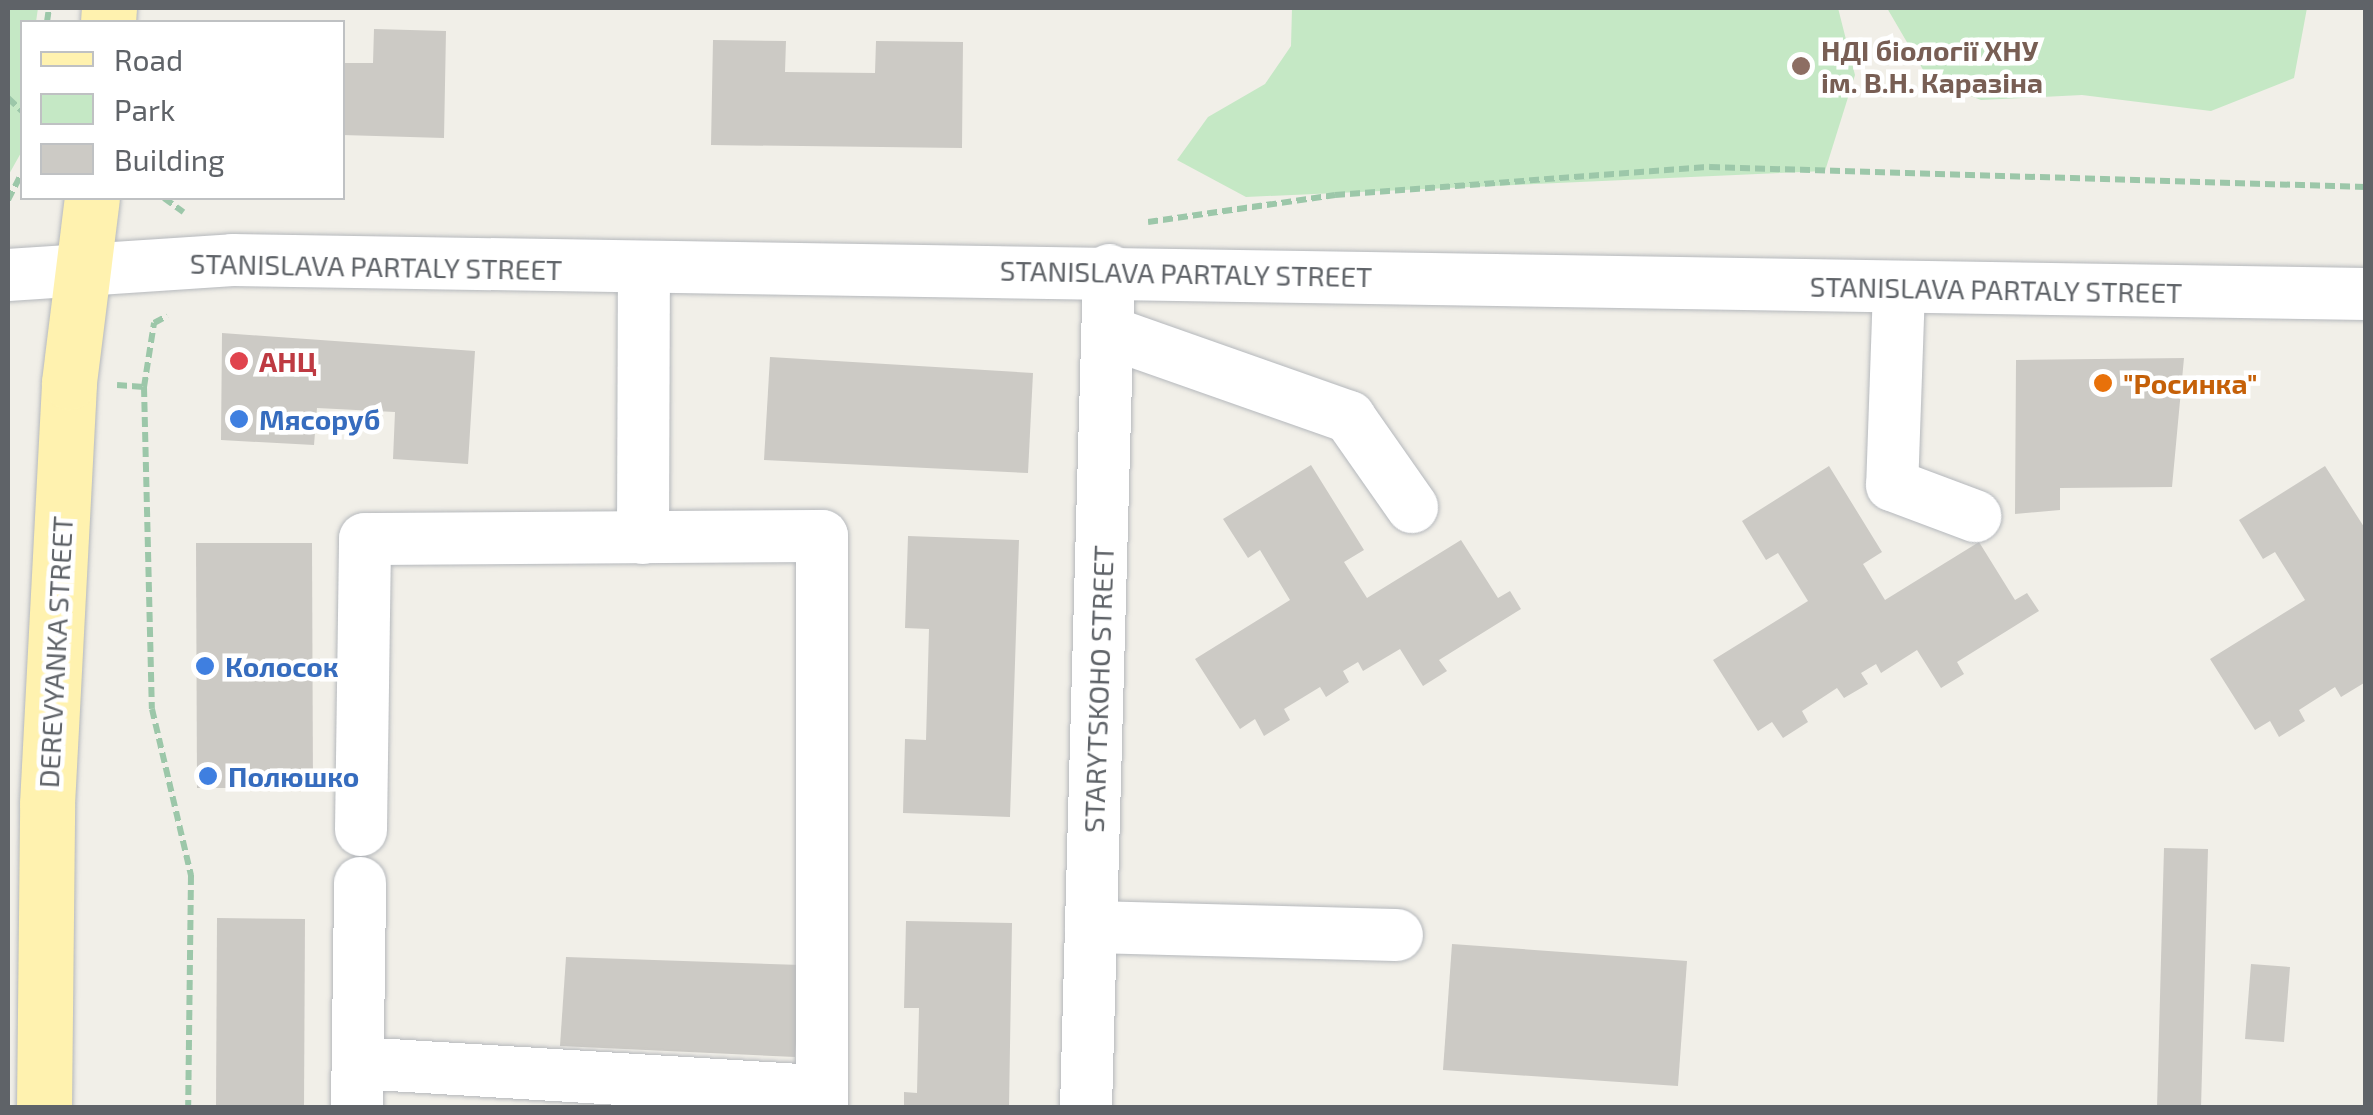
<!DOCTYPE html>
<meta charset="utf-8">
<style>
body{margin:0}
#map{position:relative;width:2373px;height:1115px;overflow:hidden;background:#f1efe8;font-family:"Exo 2",sans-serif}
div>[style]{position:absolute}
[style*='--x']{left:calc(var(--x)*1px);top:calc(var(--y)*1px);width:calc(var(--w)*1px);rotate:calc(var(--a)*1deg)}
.green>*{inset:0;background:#c5e8c5}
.building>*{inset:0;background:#cccac5}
.path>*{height:6px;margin-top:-3px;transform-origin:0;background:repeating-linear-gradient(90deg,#9cc7a9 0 10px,transparent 0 15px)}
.roads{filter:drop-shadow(0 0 2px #b5b8bc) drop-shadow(0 0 2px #b5b8bc)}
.minor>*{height:52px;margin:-26px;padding:0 26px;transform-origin:26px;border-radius:26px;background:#fff}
.major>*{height:55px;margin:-27.5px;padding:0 27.5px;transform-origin:27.5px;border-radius:27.5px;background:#fff2af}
.dots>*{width:28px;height:28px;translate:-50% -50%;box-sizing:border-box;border:5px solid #fff;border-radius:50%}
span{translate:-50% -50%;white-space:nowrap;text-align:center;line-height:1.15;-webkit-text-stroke:9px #fff;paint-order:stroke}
.education-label{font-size:28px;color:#785e54;font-weight:700}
.left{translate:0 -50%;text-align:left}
.street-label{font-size:28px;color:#5f6368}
.health-label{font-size:28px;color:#be3a42;font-weight:700}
.food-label{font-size:28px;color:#c56008;font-weight:700}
.shop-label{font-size:28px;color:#366cbe;font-weight:700}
.frame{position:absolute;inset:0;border:10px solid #5f6368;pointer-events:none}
.legend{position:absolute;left:20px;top:20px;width:325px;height:180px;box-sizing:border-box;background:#fff;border:2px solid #bfc1c3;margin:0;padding:12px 18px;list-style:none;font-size:30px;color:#5f6368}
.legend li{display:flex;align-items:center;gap:20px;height:50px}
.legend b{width:50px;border:2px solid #bfc1c3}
</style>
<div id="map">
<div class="green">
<div style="clip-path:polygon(8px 8px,38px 8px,36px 22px,22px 22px,22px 151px,8px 176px)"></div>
<div style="clip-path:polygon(1292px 8px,1838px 8px,1855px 75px,1825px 171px,1246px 197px,1177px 160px,1208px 117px,1265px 84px,1291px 46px)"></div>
<div style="clip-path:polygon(1887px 8px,2307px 8px,2294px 78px,2211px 111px,2082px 95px,1981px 100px,1929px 80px)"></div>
</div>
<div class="building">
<div style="clip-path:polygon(374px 29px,446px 31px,444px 138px,342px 135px,342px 63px,373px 63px)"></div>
<div style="clip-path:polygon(713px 40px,786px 41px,785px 72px,875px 73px,876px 41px,963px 42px,962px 148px,711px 145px)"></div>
<div style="clip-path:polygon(222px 333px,475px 351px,468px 464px,393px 459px,395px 412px,317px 408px,314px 445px,221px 440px)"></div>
<div style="clip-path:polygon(770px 357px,1033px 373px,1028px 473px,764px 460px)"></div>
<div style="clip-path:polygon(2184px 358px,2172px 487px,2060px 488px,2060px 510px,2015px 514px,2016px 360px)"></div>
<div style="clip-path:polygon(1311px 465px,1364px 550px,1344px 562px,1367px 598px,1461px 540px,1498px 598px,1510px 591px,1521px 609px,1439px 660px,1447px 671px,1423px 686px,1400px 649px,1363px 671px,1358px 662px,1343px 671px,1349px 682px,1326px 697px,1320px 687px,1284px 709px,1290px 720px,1264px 736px,1255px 719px,1240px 729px,1195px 659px,1290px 600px,1260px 550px,1248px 558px,1223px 519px)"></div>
<div style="clip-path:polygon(1829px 466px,1882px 552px,1863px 564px,1885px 600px,1979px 542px,2015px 600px,2027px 593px,2039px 611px,1957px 662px,1964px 674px,1941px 688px,1917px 650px,1881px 673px,1876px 664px,1861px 673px,1868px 684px,1844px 698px,1837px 688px,1802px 711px,1808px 722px,1783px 738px,1772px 722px,1758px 731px,1713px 660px,1808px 601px,1778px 553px,1766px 560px,1742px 521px)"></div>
<div style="clip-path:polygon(2325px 466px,2366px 530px,2364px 683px,2341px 697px,2335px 687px,2299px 710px,2305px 721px,2279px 737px,2270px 721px,2255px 730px,2210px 659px,2305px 600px,2275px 552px,2263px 559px,2239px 520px)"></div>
<div style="clip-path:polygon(908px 536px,1019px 540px,1010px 817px,903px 813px,905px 739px,926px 740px,929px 629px,905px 628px)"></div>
<div style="clip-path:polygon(196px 543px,312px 543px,313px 788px,197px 788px)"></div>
<div style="clip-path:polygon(2164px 848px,2208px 849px,2201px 1108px,2157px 1108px)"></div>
<div style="clip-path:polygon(217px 918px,305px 919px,304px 1108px,216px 1108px)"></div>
<div style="clip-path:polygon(906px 921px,1012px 923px,1009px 1108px,904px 1108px,904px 1092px,917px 1093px,919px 1008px,904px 1008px)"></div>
<div style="clip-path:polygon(1452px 944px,1687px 961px,1678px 1086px,1443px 1070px)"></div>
<div style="clip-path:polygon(566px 957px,801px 965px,795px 1057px,560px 1046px)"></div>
<div style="clip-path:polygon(2251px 964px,2290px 967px,2284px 1042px,2245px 1039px)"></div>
</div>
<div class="path">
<div style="--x:47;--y:22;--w:14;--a:-82"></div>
<div style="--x:8;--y:98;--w:19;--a:43"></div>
<div style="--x:164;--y:198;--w:24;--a:36"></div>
<div style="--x:8;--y:200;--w:30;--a:-63"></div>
<div style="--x:1148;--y:222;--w:189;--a:-8.2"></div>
<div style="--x:1335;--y:195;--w:376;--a:-4.3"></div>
<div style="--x:1710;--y:167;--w:656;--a:1.75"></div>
<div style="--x:117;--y:385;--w:27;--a:4"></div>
<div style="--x:144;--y:387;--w:65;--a:-81.1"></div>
<div style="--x:154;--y:323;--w:15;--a:-28"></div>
<div style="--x:144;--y:387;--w:322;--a:88.6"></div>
<div style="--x:152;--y:709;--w:171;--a:76.8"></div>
<div style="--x:191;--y:875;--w:233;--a:90.7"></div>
</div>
<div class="roads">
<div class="minor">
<div style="--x:8;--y:275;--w:225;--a:-3.8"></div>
<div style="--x:232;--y:260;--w:2134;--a:0.91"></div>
<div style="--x:1899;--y:289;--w:196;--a:92"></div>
<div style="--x:1892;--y:485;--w:89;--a:20.5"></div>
<div style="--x:1108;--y:332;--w:256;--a:19.4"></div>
<div style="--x:1349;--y:417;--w:110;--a:55"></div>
<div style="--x:643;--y:538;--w:268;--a:-89.8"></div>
<div style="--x:361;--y:830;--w:291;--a:-89.2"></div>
<div style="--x:365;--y:539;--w:457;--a:-0.4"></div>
<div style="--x:822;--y:536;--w:572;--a:90"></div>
<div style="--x:1091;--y:927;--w:306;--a:1.5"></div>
<div style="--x:358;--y:1063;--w:464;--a:3.5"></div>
<div style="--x:357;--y:1108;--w:225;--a:-89.2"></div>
<div style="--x:1086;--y:1108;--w:838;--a:-88.43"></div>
</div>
<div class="major">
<div style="--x:108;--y:22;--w:14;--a:-86"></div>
<div style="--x:44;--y:1108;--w:304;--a:-89.4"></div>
<div style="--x:47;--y:804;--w:423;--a:-87"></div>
<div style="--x:69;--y:382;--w:185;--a:-82.9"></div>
</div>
</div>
<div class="dots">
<div style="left:1801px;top:66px;background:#8d6e63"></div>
<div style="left:239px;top:361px;background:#e0444e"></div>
<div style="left:2103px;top:383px;background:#e8710a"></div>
<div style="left:239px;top:419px;background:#3f7fe0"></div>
<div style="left:205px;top:666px;background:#3f7fe0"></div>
<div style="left:208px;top:776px;background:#3f7fe0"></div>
</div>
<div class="education-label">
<span class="left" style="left:1821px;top:66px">НДІ біології ХНУ<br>ім. В.Н. Каразіна</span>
</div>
<div class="street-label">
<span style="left:376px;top:266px;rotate:1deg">STANISLAVA PARTALY STREET</span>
<span style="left:1186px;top:273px;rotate:1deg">STANISLAVA PARTALY STREET</span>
<span style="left:1996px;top:289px;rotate:1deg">STANISLAVA PARTALY STREET</span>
<span style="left:55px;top:652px;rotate:-87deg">DEREVYANKA STREET</span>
<span style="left:1098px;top:689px;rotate:-88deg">STARYTSKOHO STREET</span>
</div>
<div class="health-label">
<span class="left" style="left:259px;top:361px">АНЦ</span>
</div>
<div class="food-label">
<span class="left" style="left:2123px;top:383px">"Росинка"</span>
</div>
<div class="shop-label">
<span class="left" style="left:259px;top:419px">Мясоруб</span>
<span class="left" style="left:225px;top:666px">Колосок</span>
<span class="left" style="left:228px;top:776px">Полюшко</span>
</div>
<div class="frame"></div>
<ul class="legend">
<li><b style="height:12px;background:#fff2af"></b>Road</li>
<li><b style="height:28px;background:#c5e8c5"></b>Park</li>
<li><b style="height:28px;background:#cccac5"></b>Building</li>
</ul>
</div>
